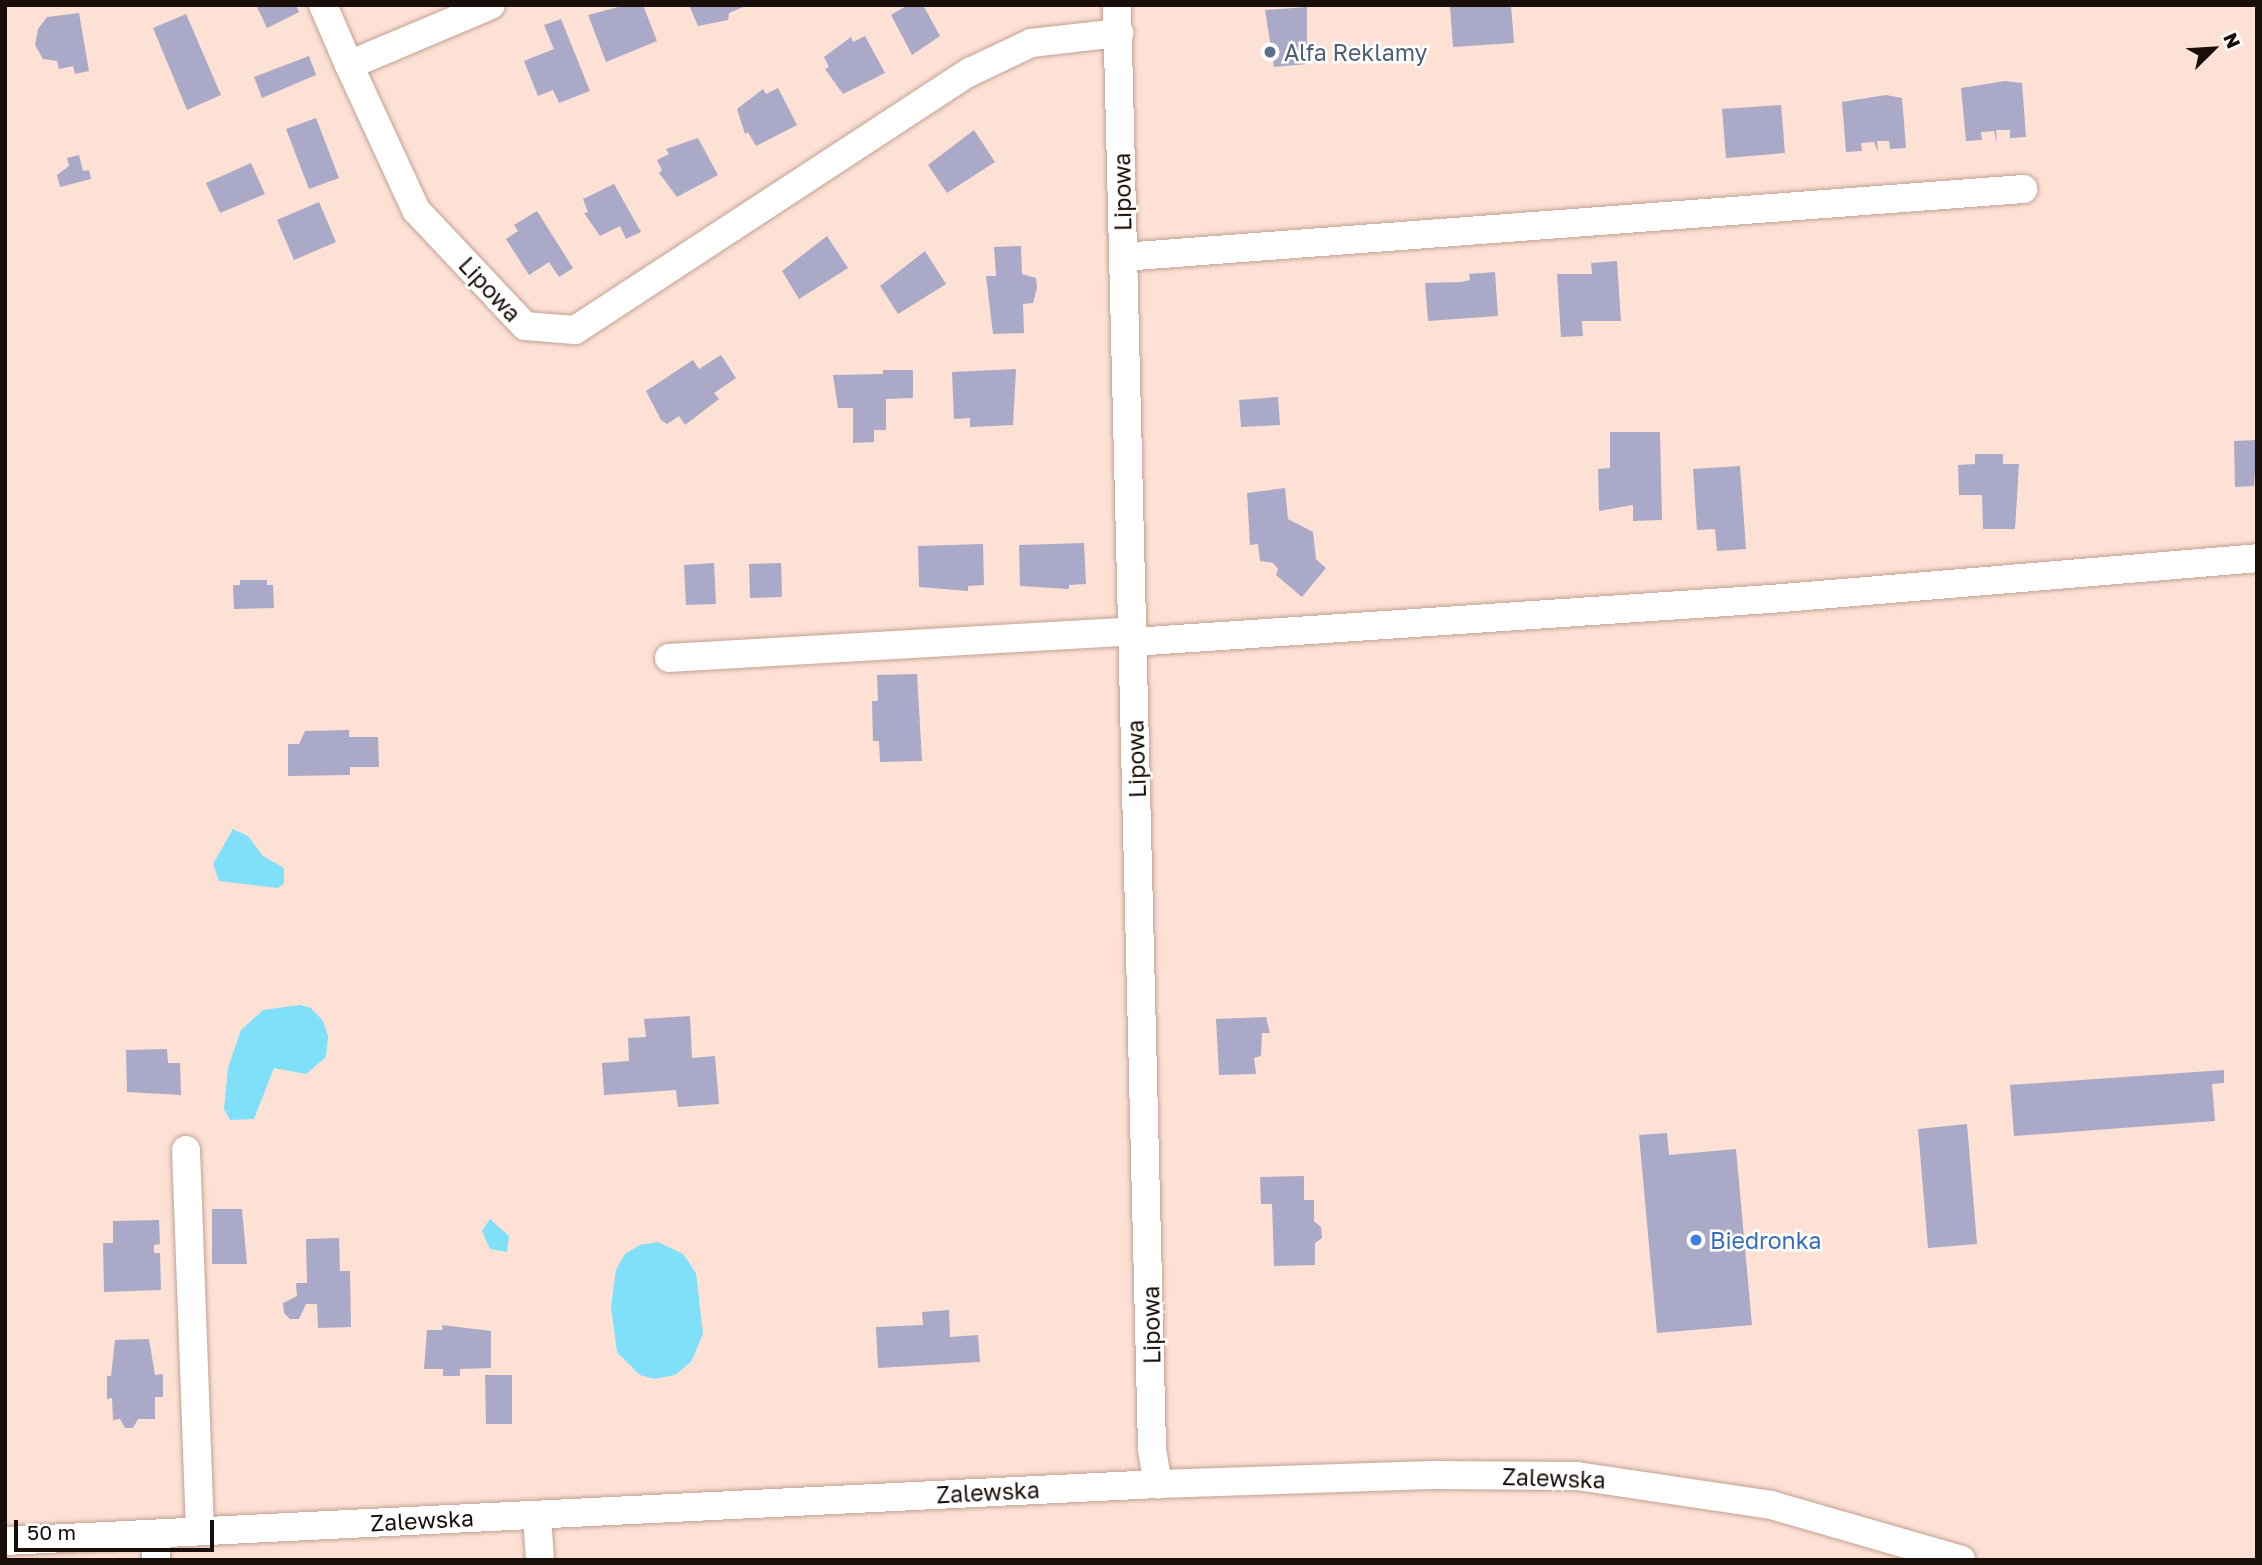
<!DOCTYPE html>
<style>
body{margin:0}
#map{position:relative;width:2262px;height:1565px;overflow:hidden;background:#fde1d5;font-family:"Golos Text",sans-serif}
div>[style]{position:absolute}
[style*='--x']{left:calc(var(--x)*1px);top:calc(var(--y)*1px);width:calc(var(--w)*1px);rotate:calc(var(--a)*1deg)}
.water>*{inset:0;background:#80dff9}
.building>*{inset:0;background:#aaa9c8}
.roads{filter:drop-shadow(0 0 2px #c2a193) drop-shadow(0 0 2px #c2a193)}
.minor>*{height:28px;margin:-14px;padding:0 14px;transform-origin:14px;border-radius:14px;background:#fff}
.dots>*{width:19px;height:19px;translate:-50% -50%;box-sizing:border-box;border:4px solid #fff;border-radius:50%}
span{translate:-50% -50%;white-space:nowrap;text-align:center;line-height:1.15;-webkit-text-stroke:5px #fff;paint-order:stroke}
.service-label{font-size:23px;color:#4e5e75}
.left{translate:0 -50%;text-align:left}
.street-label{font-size:23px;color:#190e09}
.shop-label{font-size:23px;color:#366cbe}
.frame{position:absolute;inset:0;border:7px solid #190e09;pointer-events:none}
.north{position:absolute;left:2178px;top:14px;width:70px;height:70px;-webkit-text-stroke:5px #fff;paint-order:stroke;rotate:66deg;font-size:19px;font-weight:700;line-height:28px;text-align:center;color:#190e09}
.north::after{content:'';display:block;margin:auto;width:24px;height:32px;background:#190e09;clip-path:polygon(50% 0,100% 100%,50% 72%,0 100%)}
.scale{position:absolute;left:14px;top:1520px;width:200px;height:32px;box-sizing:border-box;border:4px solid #190e09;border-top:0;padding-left:9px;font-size:21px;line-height:24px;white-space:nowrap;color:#190e09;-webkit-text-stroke:5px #fff;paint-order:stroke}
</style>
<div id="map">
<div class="water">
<div style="clip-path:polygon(233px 829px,248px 836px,263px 856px,284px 868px,284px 883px,278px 888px,219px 881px,213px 864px)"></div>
<div style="clip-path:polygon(300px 1005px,311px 1008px,323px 1021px,328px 1036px,326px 1057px,306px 1074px,274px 1068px,254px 1119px,230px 1120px,224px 1109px,228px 1068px,241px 1030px,263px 1010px)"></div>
<div style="clip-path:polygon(490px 1219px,509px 1236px,507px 1252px,490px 1249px,482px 1231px)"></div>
<div style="clip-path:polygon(658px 1242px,683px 1254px,696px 1273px,703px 1334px,691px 1362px,675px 1375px,654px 1379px,640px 1375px,617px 1352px,611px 1307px,616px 1270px,625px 1254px,640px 1245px)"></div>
</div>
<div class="building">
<div style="clip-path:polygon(256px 5px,296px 5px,299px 12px,267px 28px)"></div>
<div style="clip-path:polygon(626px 5px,643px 5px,657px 41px,606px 62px,588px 15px)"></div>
<div style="clip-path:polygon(689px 5px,748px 5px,729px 13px,728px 20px,698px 26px)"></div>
<div style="clip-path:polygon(908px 5px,923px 5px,940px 36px,912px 55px,891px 15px)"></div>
<div style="clip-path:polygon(1511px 5px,1514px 43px,1453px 47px,1450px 6px)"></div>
<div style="clip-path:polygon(1307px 7px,1307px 64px,1274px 67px,1265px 10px)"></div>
<div style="clip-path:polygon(79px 13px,89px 71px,75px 74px,73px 66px,59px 69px,57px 61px,43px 59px,35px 45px,38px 29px,47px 17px)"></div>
<div style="clip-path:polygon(186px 14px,221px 95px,187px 110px,153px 28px)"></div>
<div style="clip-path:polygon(561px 19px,590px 91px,559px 103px,553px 90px,538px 96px,524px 61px,554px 49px,544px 25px)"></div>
<div style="clip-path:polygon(865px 36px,885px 73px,843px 94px,825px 69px,829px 67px,824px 57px,851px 37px,853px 42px)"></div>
<div style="clip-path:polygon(309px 56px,316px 75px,262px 98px,254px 77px)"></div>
<div style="clip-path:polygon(2005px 81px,2022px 83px,2026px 137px,2010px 138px,2010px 130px,1996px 130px,1997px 144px,1994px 131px,1981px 132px,1982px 140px,1966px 141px,1961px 88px)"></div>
<div style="clip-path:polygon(778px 88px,797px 125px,756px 146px,748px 132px,745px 134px,737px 109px,763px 89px,766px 94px)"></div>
<div style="clip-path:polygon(1886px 95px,1902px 98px,1906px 148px,1890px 149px,1889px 141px,1877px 141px,1878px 152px,1874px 142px,1861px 143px,1862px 151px,1846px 152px,1842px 102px)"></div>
<div style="clip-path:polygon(1781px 105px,1785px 153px,1726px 158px,1722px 109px)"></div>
<div style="clip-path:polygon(316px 118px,339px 178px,309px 189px,286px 129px)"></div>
<div style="clip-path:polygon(974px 130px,995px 162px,947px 193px,928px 165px)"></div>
<div style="clip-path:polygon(698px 138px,718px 175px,677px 197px,659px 173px,662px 170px,657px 160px,669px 154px,666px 149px)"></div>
<div style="clip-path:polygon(79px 155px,83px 171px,89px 170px,91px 179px,60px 187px,57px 175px,69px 166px,67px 158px)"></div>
<div style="clip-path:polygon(251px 163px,265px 194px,220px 213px,206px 183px)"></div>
<div style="clip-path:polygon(614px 184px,641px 232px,626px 239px,620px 226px,600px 236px,584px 213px,588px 212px,583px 199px)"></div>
<div style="clip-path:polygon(319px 202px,336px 242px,294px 260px,277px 220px)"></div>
<div style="clip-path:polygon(537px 211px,573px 268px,559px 277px,549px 262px,529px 275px,506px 239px,518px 231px,514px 225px)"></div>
<div style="clip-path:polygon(827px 236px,848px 268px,799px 299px,782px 271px)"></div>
<div style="clip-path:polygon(1021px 246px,1022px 274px,1036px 278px,1037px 288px,1033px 303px,1023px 304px,1024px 333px,993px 334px,986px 276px,996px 276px,994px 247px)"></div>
<div style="clip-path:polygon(925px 251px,946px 284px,898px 314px,880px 286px)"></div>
<div style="clip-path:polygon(1617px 261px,1621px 321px,1582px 321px,1583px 336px,1561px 337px,1557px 274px,1592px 274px,1591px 263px)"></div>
<div style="clip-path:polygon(1495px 272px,1498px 316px,1428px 321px,1425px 283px,1461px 282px,1470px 280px,1469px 274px)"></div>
<div style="clip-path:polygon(721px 355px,736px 378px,714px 393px,719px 399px,685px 425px,679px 416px,667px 424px,661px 420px,646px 391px,693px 360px,699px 369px)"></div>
<div style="clip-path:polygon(1016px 369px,1013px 425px,970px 427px,970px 418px,954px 419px,952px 372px)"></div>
<div style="clip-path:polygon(883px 370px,913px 370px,913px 398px,886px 399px,886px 430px,874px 430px,874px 442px,853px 443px,853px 408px,838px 408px,833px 375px,883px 374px)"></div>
<div style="clip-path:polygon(1278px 397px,1280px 425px,1241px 427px,1239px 400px)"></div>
<div style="clip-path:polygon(1610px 432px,1660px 432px,1662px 520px,1633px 521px,1633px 505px,1599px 511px,1598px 469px,1610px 468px)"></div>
<div style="clip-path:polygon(2257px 440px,2254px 486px,2235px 487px,2234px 441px)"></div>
<div style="clip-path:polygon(1975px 454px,2003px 454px,2003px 464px,2019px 464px,2015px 529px,1983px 529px,1982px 495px,1959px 495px,1958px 465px,1975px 464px)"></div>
<div style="clip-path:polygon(1740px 466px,1746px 549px,1717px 551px,1715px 529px,1697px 530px,1693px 469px)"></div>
<div style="clip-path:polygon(1285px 488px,1288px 519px,1313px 532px,1316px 559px,1326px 568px,1302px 597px,1276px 575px,1278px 569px,1273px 563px,1260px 561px,1258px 544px,1250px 545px,1247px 493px)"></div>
<div style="clip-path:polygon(1084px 543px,1086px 584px,1069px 585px,1069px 589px,1020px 586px,1019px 545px)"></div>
<div style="clip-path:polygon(983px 544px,984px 585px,968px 586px,968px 591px,919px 587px,918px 546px)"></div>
<div style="clip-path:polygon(714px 563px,716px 604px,686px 605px,684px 565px)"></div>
<div style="clip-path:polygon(781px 563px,782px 597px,750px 598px,749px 564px)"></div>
<div style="clip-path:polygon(240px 580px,267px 580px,267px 585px,273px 585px,274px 608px,234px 609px,233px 585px,240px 585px)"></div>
<div style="clip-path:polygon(917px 674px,922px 761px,880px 762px,879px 741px,873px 741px,872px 701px,878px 701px,877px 675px)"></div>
<div style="clip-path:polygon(349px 730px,349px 737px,378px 737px,379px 767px,350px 767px,350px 775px,288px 776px,288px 744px,299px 744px,305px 731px)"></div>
<div style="clip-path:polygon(690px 1016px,692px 1058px,715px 1056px,719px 1104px,678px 1107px,676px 1090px,604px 1095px,602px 1063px,629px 1061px,628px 1038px,646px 1037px,644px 1019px)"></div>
<div style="clip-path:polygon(1266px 1017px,1270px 1033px,1262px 1033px,1261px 1056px,1254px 1058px,1256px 1074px,1219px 1075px,1216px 1019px)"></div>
<div style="clip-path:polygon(167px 1049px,168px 1063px,180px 1063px,181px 1095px,127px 1092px,126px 1050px)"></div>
<div style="clip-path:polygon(2224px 1070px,2224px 1083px,2212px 1084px,2215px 1121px,2014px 1136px,2010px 1085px)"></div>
<div style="clip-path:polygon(1967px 1124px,1977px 1244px,1928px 1248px,1918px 1129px)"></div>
<div style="clip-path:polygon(1667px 1133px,1669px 1155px,1736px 1149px,1752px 1325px,1657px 1333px,1639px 1135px)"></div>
<div style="clip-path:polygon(1304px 1176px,1304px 1200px,1314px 1200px,1314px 1221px,1321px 1227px,1322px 1238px,1315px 1243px,1315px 1265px,1274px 1266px,1272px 1204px,1261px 1204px,1260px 1177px)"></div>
<div style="clip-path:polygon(212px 1209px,242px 1209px,247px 1264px,212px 1264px)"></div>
<div style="clip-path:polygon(159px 1220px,160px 1244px,154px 1245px,154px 1253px,160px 1253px,161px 1290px,104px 1292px,103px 1243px,113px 1243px,113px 1221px)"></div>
<div style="clip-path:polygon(339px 1238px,340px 1271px,350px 1271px,351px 1327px,318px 1328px,317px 1304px,306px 1304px,299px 1319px,290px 1319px,284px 1313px,283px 1303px,297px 1296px,296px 1283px,307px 1283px,306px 1239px)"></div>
<div style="clip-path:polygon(949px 1310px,950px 1337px,978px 1335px,980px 1362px,878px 1368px,876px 1327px,923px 1325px,922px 1312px)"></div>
<div style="clip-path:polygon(442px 1325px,491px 1331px,491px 1368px,460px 1369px,460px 1376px,443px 1376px,443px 1369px,424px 1369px,427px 1330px,443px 1330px)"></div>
<div style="clip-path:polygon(149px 1339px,155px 1375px,163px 1374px,163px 1397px,155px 1397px,155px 1419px,138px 1419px,133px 1428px,125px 1428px,120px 1419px,113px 1420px,112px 1398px,107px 1399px,107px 1376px,111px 1376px,115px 1340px)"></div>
<div style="clip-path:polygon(485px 1375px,512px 1375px,512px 1424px,486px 1424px)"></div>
</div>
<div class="roads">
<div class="minor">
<div style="--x:323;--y:5;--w:65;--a:66.6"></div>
<div style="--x:349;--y:65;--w:154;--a:-22.9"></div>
<div style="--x:1117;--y:5;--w:1445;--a:88.61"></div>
<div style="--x:1152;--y:1450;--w:35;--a:80"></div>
<div style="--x:349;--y:65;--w:160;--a:65.2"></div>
<div style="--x:416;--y:210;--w:159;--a:46.8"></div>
<div style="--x:525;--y:326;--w:50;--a:4.6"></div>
<div style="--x:575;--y:330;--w:472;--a:-33.2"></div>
<div style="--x:970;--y:72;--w:68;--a:-25.4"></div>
<div style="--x:1031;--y:43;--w:89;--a:-6.5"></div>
<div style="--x:1123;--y:257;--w:903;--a:-4.32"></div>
<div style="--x:1133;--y:642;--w:639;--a:-3.86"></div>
<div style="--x:1771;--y:599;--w:488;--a:-4.8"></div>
<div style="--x:669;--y:658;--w:465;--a:-3.3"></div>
<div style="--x:186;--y:1150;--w:381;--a:87.9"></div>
<div style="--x:537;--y:1515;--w:45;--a:86.2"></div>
<div style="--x:156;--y:1534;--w:26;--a:90"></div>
<div style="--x:5;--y:1541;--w:1154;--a:-2.83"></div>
<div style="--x:1158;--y:1484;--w:274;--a:-1.9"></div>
<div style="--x:1432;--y:1475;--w:145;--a:0.4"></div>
<div style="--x:1577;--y:1476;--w:196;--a:8.5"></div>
<div style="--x:1771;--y:1505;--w:198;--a:16.1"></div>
</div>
</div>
<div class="dots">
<div style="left:1270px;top:52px;background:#5c6f8a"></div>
<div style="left:1696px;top:1240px;background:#3f7fe0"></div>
</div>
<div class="service-label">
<span class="left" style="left:1284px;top:52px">Alfa Reklamy</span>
</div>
<div class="street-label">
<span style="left:1122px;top:192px;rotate:-91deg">Lipowa</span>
<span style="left:490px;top:289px;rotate:47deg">Lipowa</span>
<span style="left:1136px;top:759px;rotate:-92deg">Lipowa</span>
<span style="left:1151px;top:1325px;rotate:-91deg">Lipowa</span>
<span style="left:1554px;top:1478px;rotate:2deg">Zalewska</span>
<span style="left:988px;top:1492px;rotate:-3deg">Zalewska</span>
<span style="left:422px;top:1520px;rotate:-3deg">Zalewska</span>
</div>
<div class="shop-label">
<span class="left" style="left:1710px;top:1240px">Biedronka</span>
</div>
<div class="frame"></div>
<div class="north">N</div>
<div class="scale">50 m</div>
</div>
